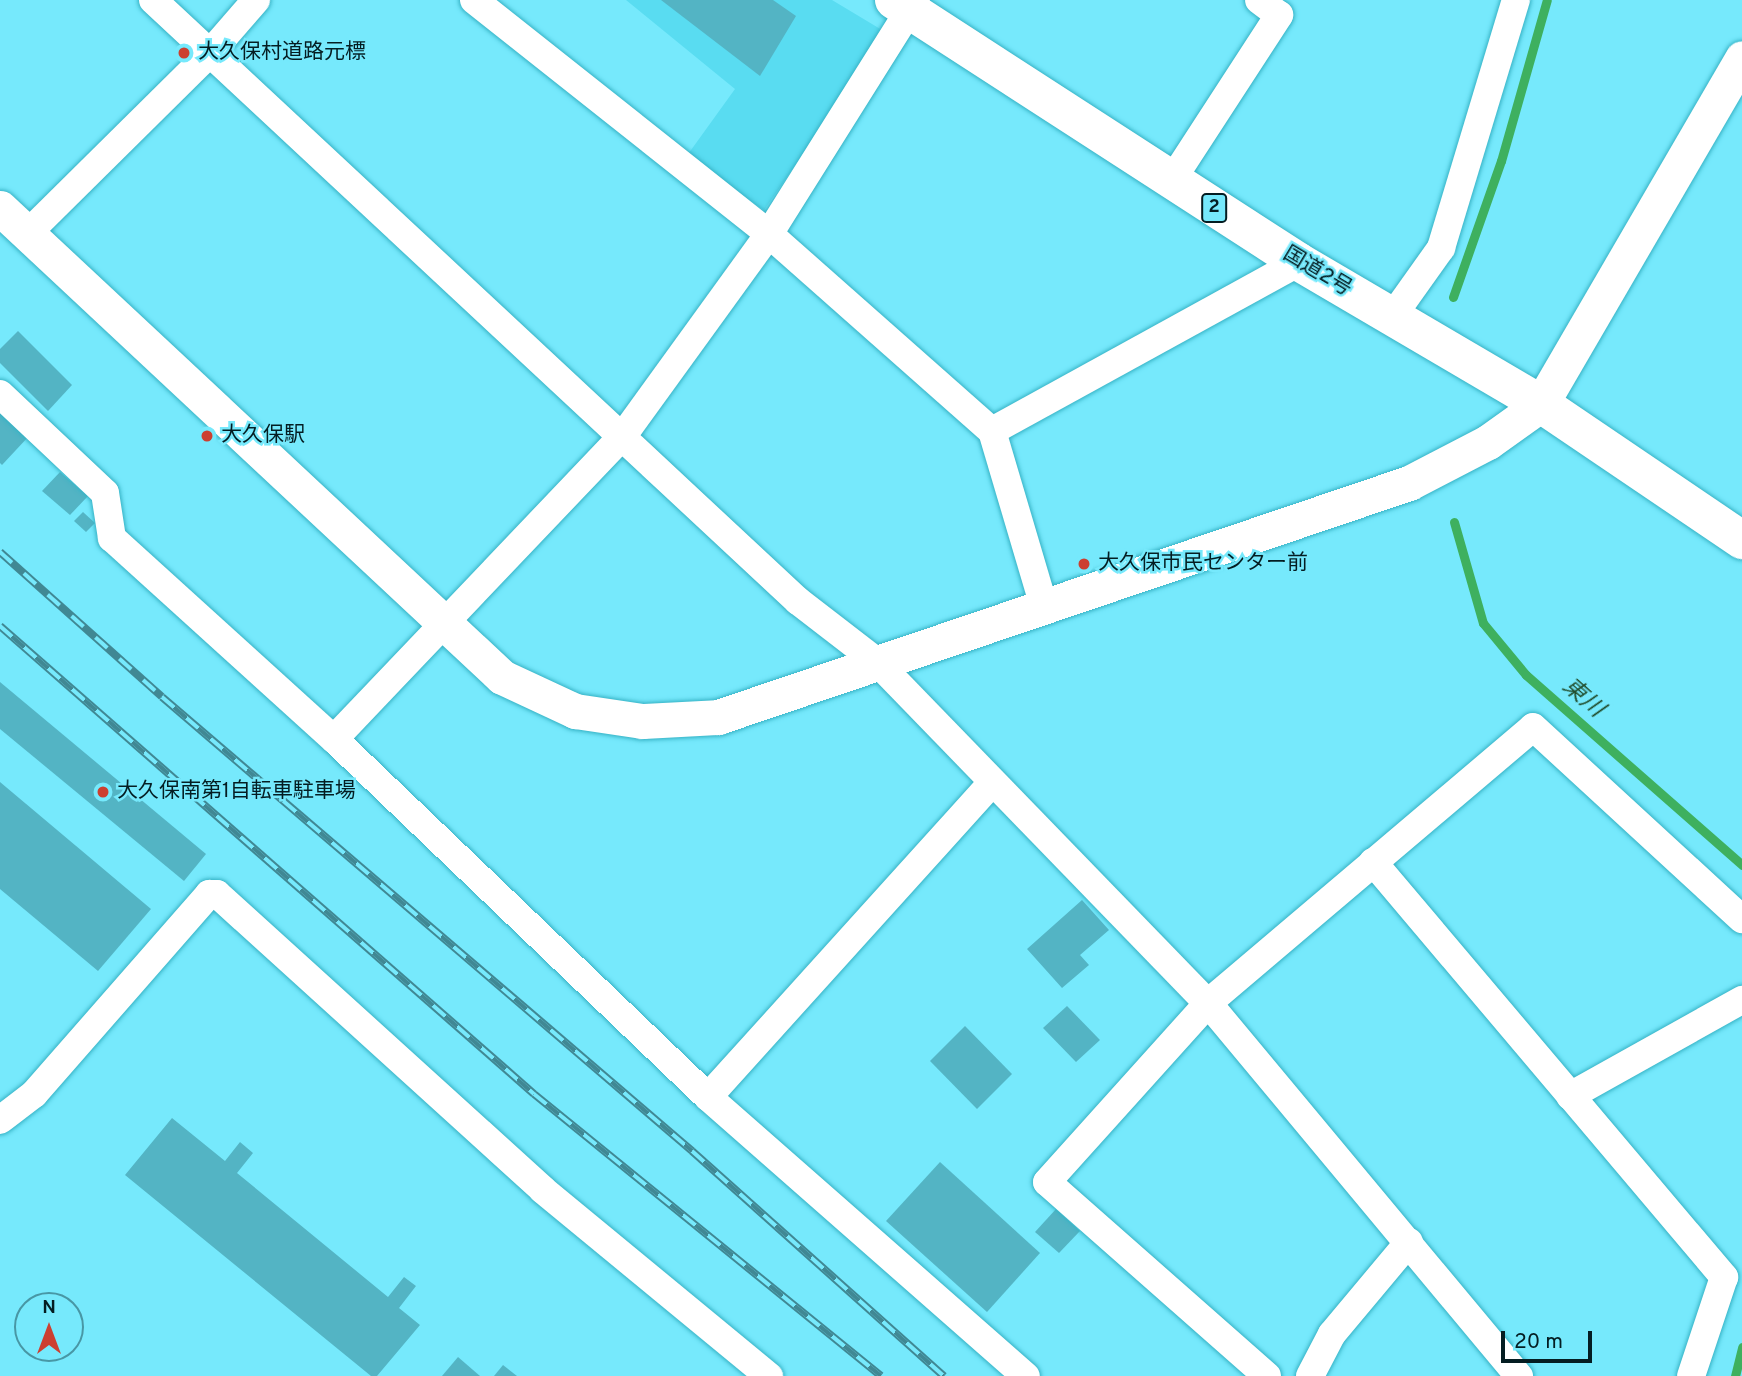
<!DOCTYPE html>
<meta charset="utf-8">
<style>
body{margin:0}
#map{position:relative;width:1742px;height:1376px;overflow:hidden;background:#76e9fc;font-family:Overpass,"Noto Sans JP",sans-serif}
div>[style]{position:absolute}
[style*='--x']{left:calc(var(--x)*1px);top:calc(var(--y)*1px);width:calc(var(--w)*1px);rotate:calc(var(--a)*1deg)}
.built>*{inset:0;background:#59dcf1}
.stream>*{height:9px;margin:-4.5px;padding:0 4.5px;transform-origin:4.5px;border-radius:4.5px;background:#3eb05f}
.building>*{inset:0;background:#53b4c4}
.roads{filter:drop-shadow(0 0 2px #36b2c5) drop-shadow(0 0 2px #36b2c5)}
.minor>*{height:28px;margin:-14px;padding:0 14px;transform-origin:14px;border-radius:14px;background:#fff}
.tertiary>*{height:35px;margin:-17.5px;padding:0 17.5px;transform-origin:17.5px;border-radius:17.5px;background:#fff}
.trunk>*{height:38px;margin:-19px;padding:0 19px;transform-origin:19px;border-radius:19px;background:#fff}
.rail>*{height:8px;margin-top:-4px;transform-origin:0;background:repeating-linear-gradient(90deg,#76e9fc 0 16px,#408894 0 32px);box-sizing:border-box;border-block:2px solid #408894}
.dots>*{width:19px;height:19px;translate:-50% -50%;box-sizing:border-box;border:4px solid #76e9fc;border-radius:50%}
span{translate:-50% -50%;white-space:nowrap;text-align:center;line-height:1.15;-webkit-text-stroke:5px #76e9fc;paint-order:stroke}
.shield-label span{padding:2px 5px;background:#76e9fc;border:2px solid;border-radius:5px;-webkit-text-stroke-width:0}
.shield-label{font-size:19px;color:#041d22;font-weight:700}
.poi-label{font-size:21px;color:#041d22}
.left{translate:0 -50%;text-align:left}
.street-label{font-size:21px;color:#041d22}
.water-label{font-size:23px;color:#214d2c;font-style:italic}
.north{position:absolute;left:14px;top:1292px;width:70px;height:70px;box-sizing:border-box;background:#76e9fc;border:2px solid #4897a5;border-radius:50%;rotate:0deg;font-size:19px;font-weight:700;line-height:28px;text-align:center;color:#041d22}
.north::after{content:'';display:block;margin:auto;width:24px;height:32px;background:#cc3f30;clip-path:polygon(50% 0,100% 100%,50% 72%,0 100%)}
.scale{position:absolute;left:1501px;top:1331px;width:91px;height:32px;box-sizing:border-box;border:4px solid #041d22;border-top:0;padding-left:9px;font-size:21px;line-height:24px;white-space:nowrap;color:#041d22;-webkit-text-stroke:5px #76e9fc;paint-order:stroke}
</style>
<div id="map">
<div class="built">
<div style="clip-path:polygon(626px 0,832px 0,887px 33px,764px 210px,686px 157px,735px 89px)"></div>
</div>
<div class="stream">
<div style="--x:1453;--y:297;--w:144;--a:-70.6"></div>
<div style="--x:1501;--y:161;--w:167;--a:-74.1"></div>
<div style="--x:1454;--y:522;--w:105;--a:74"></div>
<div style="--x:1483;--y:623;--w:67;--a:50.4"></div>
<div style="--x:1526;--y:675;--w:288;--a:41.3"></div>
<div style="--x:1735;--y:1376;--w:30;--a:-76"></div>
</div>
<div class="building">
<div style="clip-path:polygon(661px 0,773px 0,796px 16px,760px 76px)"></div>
<div style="clip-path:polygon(18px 331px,72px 385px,48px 411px,0 363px,0 349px)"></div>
<div style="clip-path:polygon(0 410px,29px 436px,2px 465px,0 463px)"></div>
<div style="clip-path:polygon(60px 472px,88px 496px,70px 515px,42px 491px)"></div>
<div style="clip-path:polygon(83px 512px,95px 523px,86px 532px,74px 521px)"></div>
<div style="clip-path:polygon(0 682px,206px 854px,184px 881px,0 729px)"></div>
<div style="clip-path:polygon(0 782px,151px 909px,98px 971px,0 889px)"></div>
<div style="clip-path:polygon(1082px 900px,1109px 930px,1080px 955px,1089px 965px,1062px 988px,1027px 949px)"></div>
<div style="clip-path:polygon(1067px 1006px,1100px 1040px,1076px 1062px,1043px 1028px)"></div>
<div style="clip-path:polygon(965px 1026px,1012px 1074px,977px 1109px,930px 1061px)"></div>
<div style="clip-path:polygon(172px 1118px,225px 1161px,240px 1142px,253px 1153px,237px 1173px,388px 1297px,404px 1277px,416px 1286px,399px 1308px,420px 1325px,377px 1376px,371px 1376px,125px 1175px)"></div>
<div style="clip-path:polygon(940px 1162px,1040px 1253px,987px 1312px,886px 1221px)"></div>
<div style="clip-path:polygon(1056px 1209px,1080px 1231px,1059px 1253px,1035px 1232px)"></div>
<div style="clip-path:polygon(458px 1357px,480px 1376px,442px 1376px)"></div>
<div style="clip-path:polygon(503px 1365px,517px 1376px,494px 1376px)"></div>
</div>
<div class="roads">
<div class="minor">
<div style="--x:153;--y:0;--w:882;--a:42.98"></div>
<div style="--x:798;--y:601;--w:98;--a:37.6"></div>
<div style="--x:876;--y:661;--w:477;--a:45.9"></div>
<div style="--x:1208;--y:1003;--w:486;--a:50.2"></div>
<div style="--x:474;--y:0;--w:377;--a:38.4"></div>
<div style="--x:769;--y:234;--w:298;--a:41.5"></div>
<div style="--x:992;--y:431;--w:183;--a:73.5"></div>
<div style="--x:1172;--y:180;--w:197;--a:-57"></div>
<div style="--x:1279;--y:15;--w:25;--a:-143"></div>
<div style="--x:28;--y:233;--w:256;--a:-44.7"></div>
<div style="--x:210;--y:53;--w:70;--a:-49"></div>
<div style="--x:1392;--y:317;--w:85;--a:-54.6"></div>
<div style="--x:1441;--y:248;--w:259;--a:-73.2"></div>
<div style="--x:0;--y:394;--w:144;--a:43.3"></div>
<div style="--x:105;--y:493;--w:46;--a:81.2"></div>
<div style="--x:112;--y:538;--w:299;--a:42.2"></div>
<div style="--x:334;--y:739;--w:518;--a:43.75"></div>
<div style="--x:708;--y:1097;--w:423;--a:41.3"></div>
<div style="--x:992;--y:431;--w:350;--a:-28.8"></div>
<div style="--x:334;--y:739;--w:417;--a:-46.4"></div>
<div style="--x:622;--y:437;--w:251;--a:-54.1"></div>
<div style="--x:769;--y:234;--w:276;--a:-57.9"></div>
<div style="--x:1373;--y:862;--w:544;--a:49.78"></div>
<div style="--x:1724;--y:1277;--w:104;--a:108.4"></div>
<div style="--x:1570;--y:1096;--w:197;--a:-29.2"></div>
<div style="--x:708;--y:1097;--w:422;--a:-47.9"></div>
<div style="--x:0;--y:1120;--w:43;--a:-37.4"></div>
<div style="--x:34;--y:1094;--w:266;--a:-48.8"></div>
<div style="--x:209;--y:894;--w:8;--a:0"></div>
<div style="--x:217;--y:894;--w:440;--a:42.2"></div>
<div style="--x:543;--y:1190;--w:293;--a:39.5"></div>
<div style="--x:1267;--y:1376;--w:293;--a:-138.6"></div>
<div style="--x:1047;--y:1182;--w:241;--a:-48"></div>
<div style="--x:1208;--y:1003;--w:426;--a:-40.3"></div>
<div style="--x:1533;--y:727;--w:284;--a:42.6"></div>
<div style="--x:1310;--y:1376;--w:47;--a:-62.4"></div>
<div style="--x:1332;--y:1334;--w:120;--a:-50.1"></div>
</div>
<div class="tertiary">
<div style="--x:0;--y:208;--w:687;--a:43.05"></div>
<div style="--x:502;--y:677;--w:81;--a:25"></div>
<div style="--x:575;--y:711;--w:68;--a:8.5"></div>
<div style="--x:642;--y:721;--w:76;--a:-3"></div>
<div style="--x:718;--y:717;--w:730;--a:-18.71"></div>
<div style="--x:1409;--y:483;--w:89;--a:-27.4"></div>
<div style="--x:1488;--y:442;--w:65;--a:-35.6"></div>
<div style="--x:1541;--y:404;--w:400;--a:-59.8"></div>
</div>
<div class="trunk">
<div style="--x:894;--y:0;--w:482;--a:32.9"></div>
<div style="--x:1299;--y:262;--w:281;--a:30.4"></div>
<div style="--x:1541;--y:404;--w:243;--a:34.1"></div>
</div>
</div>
<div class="rail">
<div style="--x:0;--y:552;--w:217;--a:41.8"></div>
<div style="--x:162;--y:697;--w:698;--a:40.58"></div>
<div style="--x:692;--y:1151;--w:338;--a:41.8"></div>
<div style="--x:0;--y:626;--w:710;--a:41.23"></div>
<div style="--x:534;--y:1094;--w:447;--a:39.1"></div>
</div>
<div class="dots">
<div style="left:184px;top:53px;background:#cc3f30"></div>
<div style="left:207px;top:436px;background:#cc3f30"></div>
<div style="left:1084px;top:564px;background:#cc3f30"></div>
<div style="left:103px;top:792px;background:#cc3f30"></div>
</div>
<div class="shield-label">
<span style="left:1214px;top:208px">2</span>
</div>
<div class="poi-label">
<span class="left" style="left:198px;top:53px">大久保村道路元標</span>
<span class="left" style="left:221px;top:436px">大久保駅</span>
<span class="left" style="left:1098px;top:564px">大久保市民センター前</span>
<span class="left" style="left:117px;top:792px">大久保南第1自転車駐車場</span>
</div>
<div class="street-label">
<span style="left:1317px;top:272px;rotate:31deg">国道2号</span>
</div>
<div class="water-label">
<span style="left:1582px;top:699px;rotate:41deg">東川</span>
</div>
<div class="north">N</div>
<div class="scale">20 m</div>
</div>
